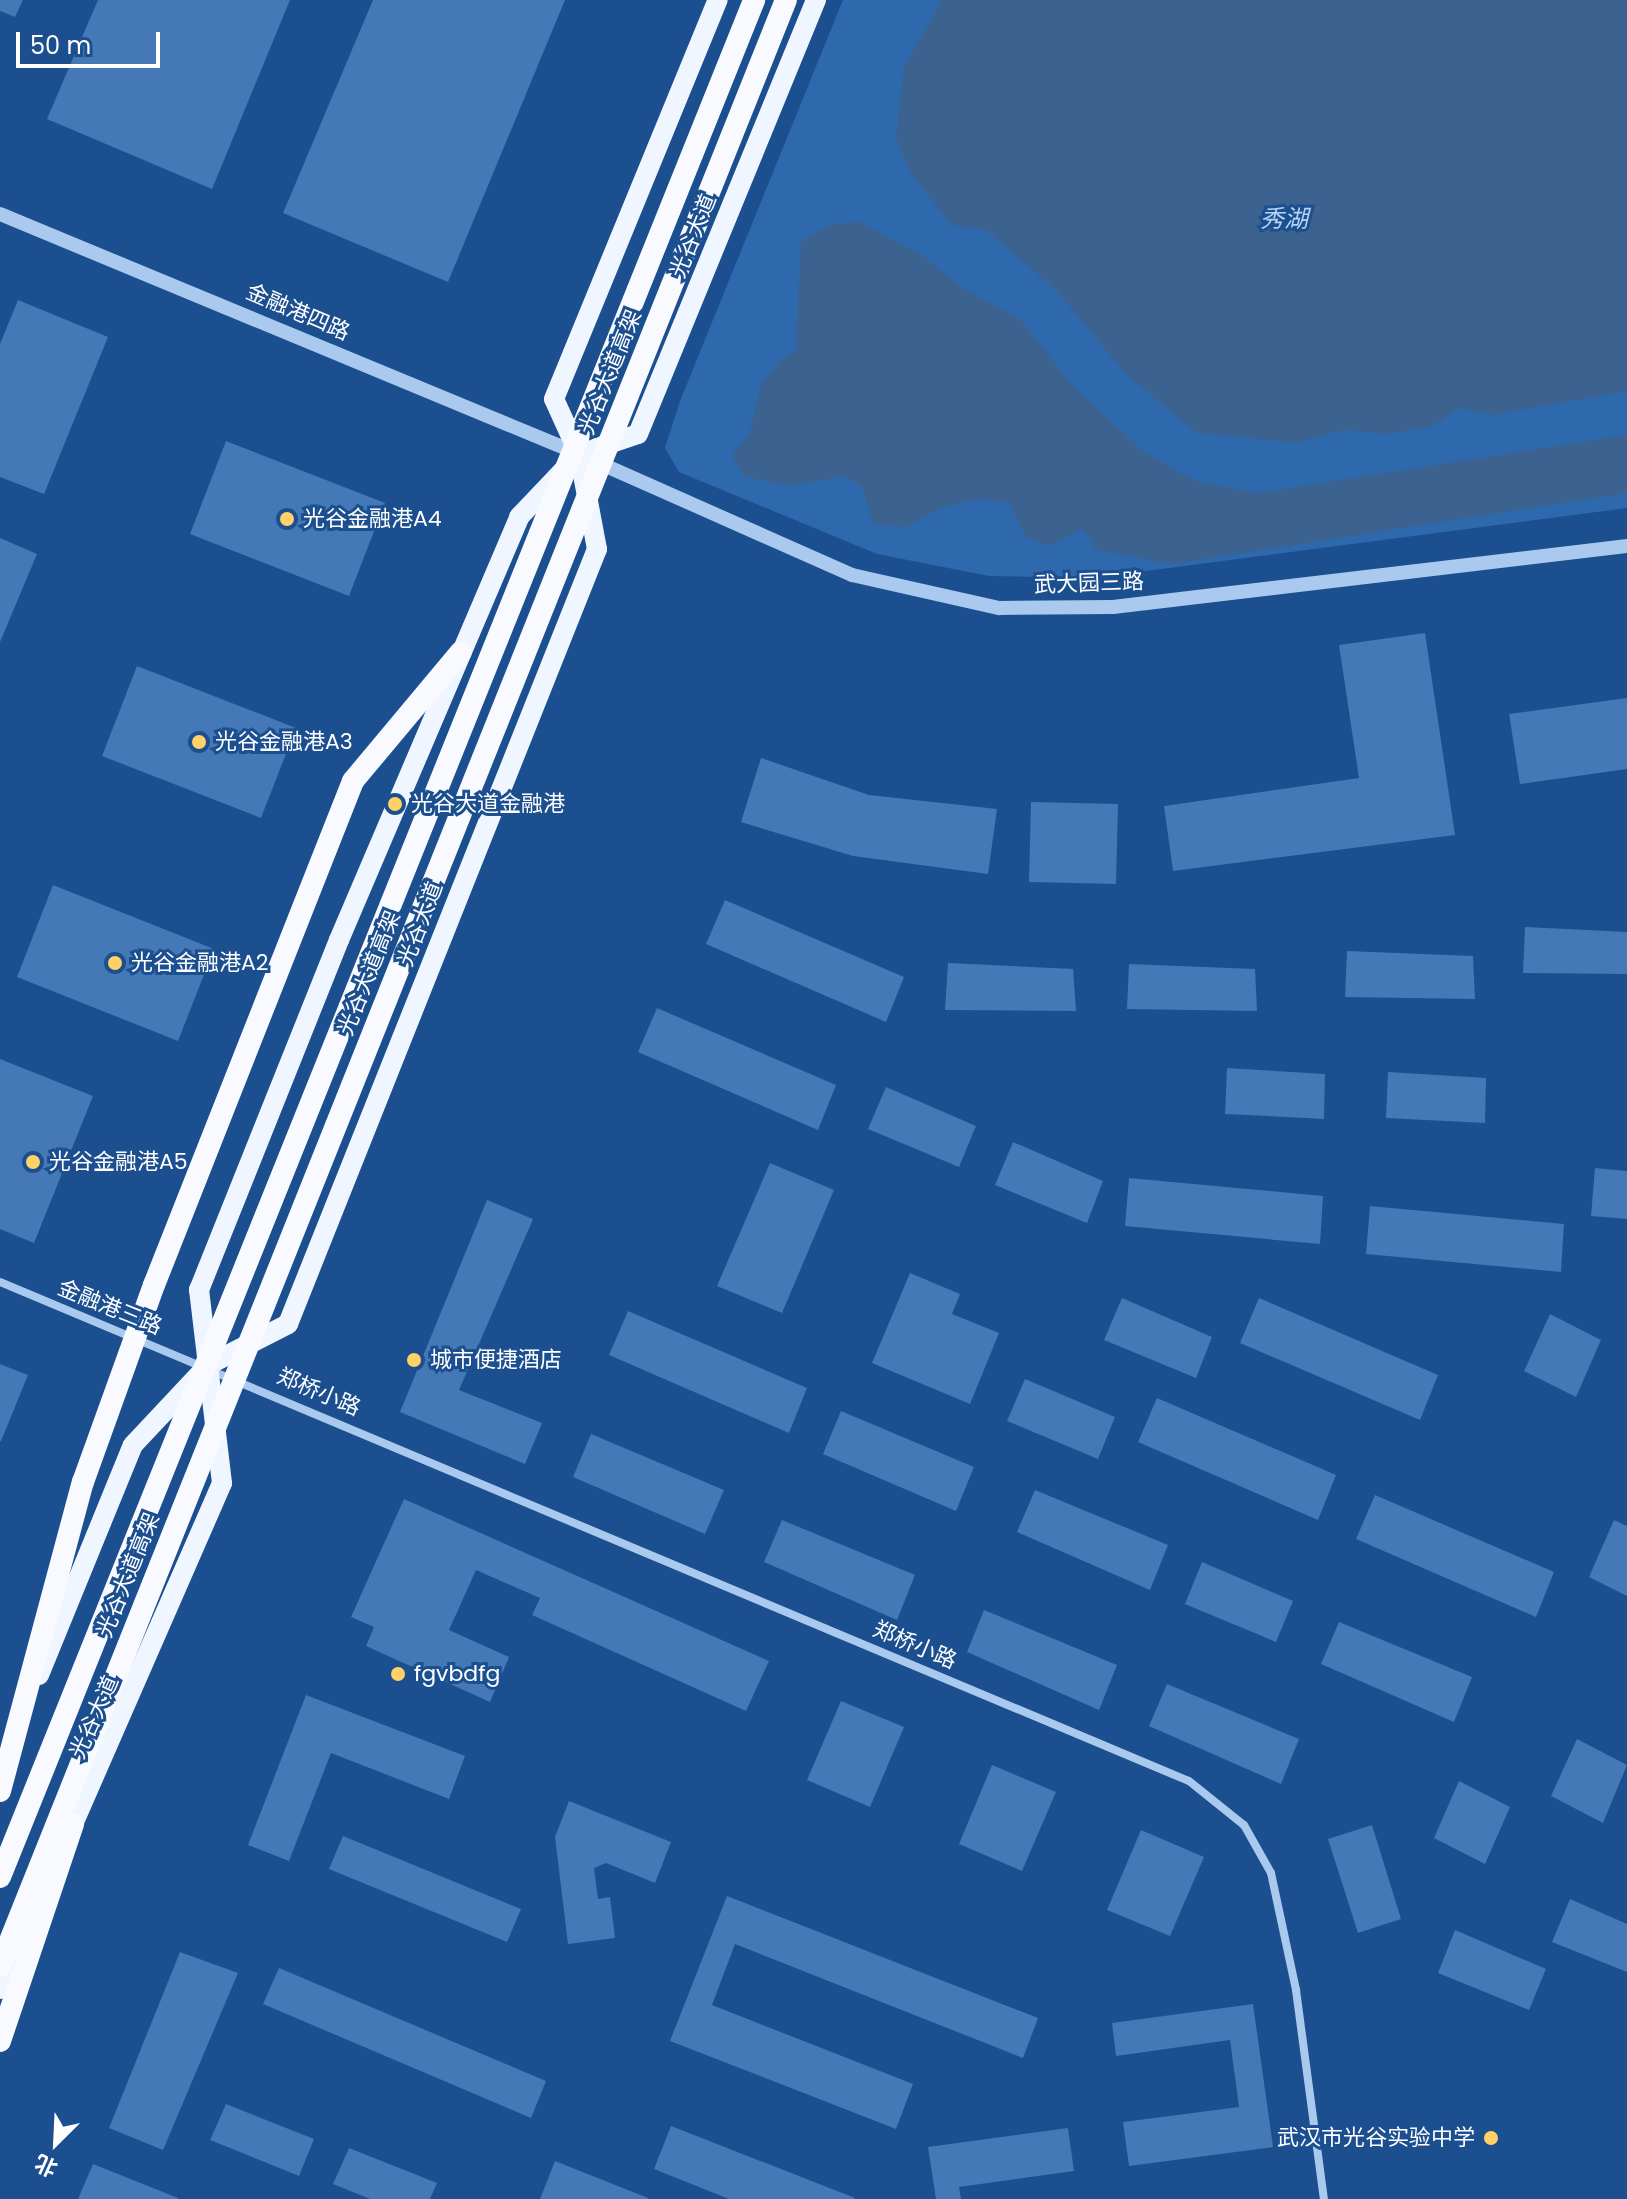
<!DOCTYPE html>
<meta charset="utf-8">
<style>
body{margin:0}
#map{position:relative;width:1627px;height:2199px;overflow:hidden;background:#1b4f8f;font-family:Poppins,"Noto Sans SC",sans-serif}
div>[style]{position:absolute}
[style*='--x']{left:calc(var(--x)*1px);top:calc(var(--y)*1px);width:calc(var(--w)*1px);rotate:calc(var(--a)*1deg)}
.green>*{inset:0;background:#2e69ad}
.water>*{inset:0;background:#3c6290}
.building>*{inset:0;background:#4478b7}
.minor>*{height:8px;margin:-4px;padding:0 4px;transform-origin:4px;border-radius:4px;background:#a9c9ee}
.tertiary>*{height:14px;margin:-7px;padding:0 7px;transform-origin:7px;border-radius:7px;background:#a9c9ee}
.primary>*{height:20px;margin:-10px;padding:0 10px;transform-origin:10px;border-radius:10px;background:#f0f6ff}
.trunk>*{height:22px;margin:-11px;padding:0 11px;transform-origin:11px;border-radius:11px;background:#f8faff}
.dots>*{width:22px;height:22px;translate:-50% -50%;box-sizing:border-box;border:4px solid #1b4f8f;border-radius:50%}
span{translate:-50% -50%;white-space:nowrap;text-align:center;line-height:1.15;-webkit-text-stroke:6px #1b4f8f;paint-order:stroke}
.street-label{font-size:22px;color:#fff}
.poi-label{font-size:22px;color:#fff}
.left{translate:0 -50%;text-align:left}
.right{translate:-100% -50%;text-align:right}
.water-label{font-size:24px;color:#b5d3f5;font-style:italic}
.north{position:absolute;left:16px;top:2103px;width:80px;height:80px;-webkit-text-stroke:6px #1b4f8f;paint-order:stroke;rotate:204deg;font-size:22px;font-weight:700;line-height:32px;text-align:center;color:#fff}
.north::after{content:'';display:block;margin:auto;width:28px;height:36px;background:#fff;clip-path:polygon(50% 0,100% 100%,50% 72%,0 100%)}
.scale{position:absolute;left:16px;top:32px;width:144px;height:36px;box-sizing:border-box;border:4px solid #fff;border-top:0;padding-left:10px;font-size:24px;line-height:28px;white-space:nowrap;color:#fff;-webkit-text-stroke:6px #1b4f8f;paint-order:stroke}
</style>
<div id="map">
<div class="green">
<div style="clip-path:polygon(843px 0,1627px 0,1627px 508px,1093px 578px,989px 576px,877px 554px,679px 472px,665px 448px,680px 401px)"></div>
</div>
<div class="water">
<div style="clip-path:polygon(942px 0,1627px 0,1627px 391px,1491px 415px,1458px 408px,1433px 426px,1389px 434px,1342px 430px,1298px 443px,1197px 433px,1127px 375px,1056px 290px,986px 230px,952px 225px,911px 174px,896px 138px,904px 68px)"></div>
<div style="clip-path:polygon(859px 222px,920px 254px,966px 290px,1021px 320px,1073px 386px,1143px 451px,1195px 481px,1258px 493px,1627px 435px,1627px 493px,1172px 564px,1096px 550px,1083px 528px,1049px 546px,1025px 536px,1010px 503px,978px 499px,941px 508px,905px 528px,873px 523px,862px 487px,844px 476px,789px 486px,743px 476px,732px 455px,750px 433px,760px 387px,779px 362px,796px 350px,801px 241px,832px 224px)"></div>
</div>
<div class="building">
<div style="clip-path:polygon(0 0,23px 0,15px 17px,0 11px)"></div>
<div style="clip-path:polygon(98px 0,290px 0,212px 189px,47px 119px)"></div>
<div style="clip-path:polygon(373px 0,565px 0,448px 282px,283px 213px)"></div>
<div style="clip-path:polygon(18px 300px,108px 337px,44px 494px,0 477px,0 344px)"></div>
<div style="clip-path:polygon(226px 441px,385px 503px,349px 596px,190px 534px)"></div>
<div style="clip-path:polygon(0 538px,37px 554px,0 642px)"></div>
<div style="clip-path:polygon(1425px 633px,1455px 835px,1173px 871px,1164px 806px,1359px 778px,1339px 645px)"></div>
<div style="clip-path:polygon(137px 666px,296px 728px,261px 818px,102px 756px)"></div>
<div style="clip-path:polygon(1627px 698px,1627px 769px,1520px 784px,1509px 714px)"></div>
<div style="clip-path:polygon(761px 758px,869px 795px,997px 809px,988px 874px,853px 856px,741px 822px)"></div>
<div style="clip-path:polygon(1031px 802px,1118px 804px,1116px 884px,1029px 882px)"></div>
<div style="clip-path:polygon(53px 885px,214px 949px,178px 1041px,17px 977px)"></div>
<div style="clip-path:polygon(725px 900px,904px 977px,886px 1022px,706px 944px)"></div>
<div style="clip-path:polygon(1525px 927px,1627px 932px,1627px 974px,1523px 973px)"></div>
<div style="clip-path:polygon(1347px 951px,1473px 956px,1475px 999px,1345px 997px)"></div>
<div style="clip-path:polygon(948px 963px,1073px 969px,1076px 1011px,945px 1010px)"></div>
<div style="clip-path:polygon(1129px 964px,1255px 969px,1257px 1011px,1127px 1009px)"></div>
<div style="clip-path:polygon(657px 1008px,836px 1085px,818px 1130px,638px 1052px)"></div>
<div style="clip-path:polygon(0 1059px,93px 1096px,34px 1243px,0 1229px)"></div>
<div style="clip-path:polygon(1227px 1068px,1325px 1074px,1324px 1119px,1225px 1114px)"></div>
<div style="clip-path:polygon(1388px 1072px,1486px 1078px,1485px 1123px,1386px 1118px)"></div>
<div style="clip-path:polygon(886px 1087px,976px 1126px,959px 1167px,868px 1129px)"></div>
<div style="clip-path:polygon(1013px 1142px,1103px 1181px,1087px 1223px,995px 1185px)"></div>
<div style="clip-path:polygon(770px 1163px,834px 1190px,782px 1313px,717px 1286px)"></div>
<div style="clip-path:polygon(1595px 1168px,1627px 1171px,1627px 1219px,1591px 1216px)"></div>
<div style="clip-path:polygon(1129px 1178px,1323px 1196px,1320px 1244px,1125px 1226px)"></div>
<div style="clip-path:polygon(487px 1200px,533px 1219px,459px 1390px,542px 1423px,525px 1464px,400px 1412px)"></div>
<div style="clip-path:polygon(1370px 1206px,1564px 1224px,1561px 1272px,1366px 1254px)"></div>
<div style="clip-path:polygon(910px 1273px,960px 1294px,952px 1314px,999px 1333px,970px 1404px,872px 1363px)"></div>
<div style="clip-path:polygon(1122px 1298px,1212px 1337px,1196px 1378px,1104px 1340px)"></div>
<div style="clip-path:polygon(1259px 1298px,1438px 1375px,1420px 1420px,1240px 1343px)"></div>
<div style="clip-path:polygon(628px 1311px,807px 1388px,789px 1433px,609px 1355px)"></div>
<div style="clip-path:polygon(1550px 1314px,1601px 1340px,1576px 1397px,1524px 1371px)"></div>
<div style="clip-path:polygon(0 1364px,28px 1375px,1px 1441px,0 1441px)"></div>
<div style="clip-path:polygon(1025px 1379px,1115px 1417px,1098px 1459px,1007px 1421px)"></div>
<div style="clip-path:polygon(1157px 1398px,1336px 1475px,1318px 1520px,1138px 1442px)"></div>
<div style="clip-path:polygon(841px 1411px,974px 1467px,956px 1511px,823px 1454px)"></div>
<div style="clip-path:polygon(591px 1434px,724px 1490px,705px 1534px,573px 1477px)"></div>
<div style="clip-path:polygon(1035px 1490px,1168px 1545px,1150px 1590px,1017px 1532px)"></div>
<div style="clip-path:polygon(1375px 1495px,1554px 1572px,1536px 1617px,1356px 1539px)"></div>
<div style="clip-path:polygon(404px 1499px,769px 1661px,746px 1711px,532px 1615px,540px 1598px,476px 1570px,449px 1630px,509px 1657px,490px 1702px,366px 1646px,374px 1627px,351px 1617px)"></div>
<div style="clip-path:polygon(782px 1520px,915px 1575px,897px 1620px,764px 1562px)"></div>
<div style="clip-path:polygon(1614px 1520px,1627px 1526px,1627px 1596px,1589px 1577px)"></div>
<div style="clip-path:polygon(1202px 1562px,1293px 1601px,1276px 1642px,1185px 1604px)"></div>
<div style="clip-path:polygon(984px 1610px,1117px 1665px,1099px 1710px,967px 1652px)"></div>
<div style="clip-path:polygon(1339px 1622px,1472px 1677px,1454px 1722px,1321px 1664px)"></div>
<div style="clip-path:polygon(1167px 1684px,1299px 1739px,1281px 1784px,1149px 1726px)"></div>
<div style="clip-path:polygon(306px 1695px,465px 1756px,449px 1799px,331px 1753px,289px 1861px,248px 1845px)"></div>
<div style="clip-path:polygon(841px 1701px,904px 1727px,870px 1807px,807px 1780px)"></div>
<div style="clip-path:polygon(1577px 1739px,1627px 1765px,1603px 1823px,1551px 1796px)"></div>
<div style="clip-path:polygon(992px 1765px,1056px 1792px,1022px 1871px,959px 1844px)"></div>
<div style="clip-path:polygon(1459px 1781px,1510px 1807px,1485px 1864px,1434px 1838px)"></div>
<div style="clip-path:polygon(569px 1801px,671px 1842px,655px 1883px,606px 1863px,594px 1868px,598px 1899px,610px 1897px,615px 1938px,568px 1944px,555px 1837px)"></div>
<div style="clip-path:polygon(1372px 1825px,1401px 1919px,1358px 1933px,1328px 1839px)"></div>
<div style="clip-path:polygon(1141px 1830px,1204px 1857px,1170px 1936px,1107px 1910px)"></div>
<div style="clip-path:polygon(343px 1836px,521px 1909px,507px 1942px,329px 1869px)"></div>
<div style="clip-path:polygon(727px 1896px,1038px 2018px,1023px 2058px,735px 1944px,712px 2005px,913px 2084px,896px 2129px,670px 2041px)"></div>
<div style="clip-path:polygon(1570px 1899px,1627px 1924px,1627px 1972px,1552px 1942px)"></div>
<div style="clip-path:polygon(1455px 1930px,1546px 1969px,1529px 2010px,1438px 1973px)"></div>
<div style="clip-path:polygon(180px 1952px,238px 1973px,163px 2150px,109px 2128px)"></div>
<div style="clip-path:polygon(279px 1968px,546px 2081px,531px 2118px,263px 2004px)"></div>
<div style="clip-path:polygon(1253px 2004px,1273px 2147px,1129px 2166px,1123px 2122px,1239px 2107px,1230px 2040px,1116px 2056px,1112px 2023px)"></div>
<div style="clip-path:polygon(226px 2104px,314px 2139px,299px 2176px,210px 2140px)"></div>
<div style="clip-path:polygon(671px 2126px,855px 2198px,854px 2199px,729px 2199px,654px 2169px)"></div>
<div style="clip-path:polygon(1068px 2128px,1074px 2171px,959px 2187px,961px 2199px,936px 2199px,928px 2147px)"></div>
<div style="clip-path:polygon(349px 2148px,437px 2183px,430px 2199px,370px 2199px,333px 2184px)"></div>
<div style="clip-path:polygon(555px 2161px,648px 2198px,648px 2199px,540px 2199px)"></div>
<div style="clip-path:polygon(93px 2164px,178px 2198px,178px 2199px,78px 2199px)"></div>
</div>
<div class="minor">
<div style="--x:0;--y:1282;--w:1289;--a:22.77"></div>
<div style="--x:1189;--y:1781;--w:70;--a:38.7"></div>
<div style="--x:1244;--y:1825;--w:55;--a:60.6"></div>
<div style="--x:1271;--y:1873;--w:120;--a:77.9"></div>
<div style="--x:1296;--y:1990;--w:211;--a:82.4"></div>
</div>
<div class="tertiary">
<div style="--x:0;--y:214;--w:627;--a:22.51"></div>
<div style="--x:579;--y:454;--w:299;--a:23.9"></div>
<div style="--x:852;--y:575;--w:151;--a:12.7"></div>
<div style="--x:999;--y:608;--w:114;--a:-0.5"></div>
<div style="--x:1113;--y:607;--w:518;--a:-6.77"></div>
</div>
<div class="primary">
<div style="--x:39;--y:1675;--w:248;--a:-67.8"></div>
<div style="--x:133;--y:1445;--w:110;--a:-46.8"></div>
<div style="--x:208;--y:1365;--w:76;--a:-96.8"></div>
<div style="--x:199;--y:1290;--w:377;--a:-68.2"></div>
<div style="--x:339;--y:940;--w:460;--a:-66.9"></div>
<div style="--x:519;--y:517;--w:87;--a:-46.4"></div>
<div style="--x:579;--y:454;--w:62;--a:-18.7"></div>
<div style="--x:638;--y:434;--w:469;--a:-67.7"></div>
<div style="--x:67;--y:1838;--w:387;--a:-66.4"></div>
<div style="--x:222;--y:1483;--w:119;--a:-96.8"></div>
<div style="--x:208;--y:1365;--w:90;--a:-27.1"></div>
<div style="--x:288;--y:1324;--w:834;--a:-68.26"></div>
<div style="--x:597;--y:549;--w:97;--a:-100.7"></div>
<div style="--x:579;--y:454;--w:60;--a:-114.4"></div>
<div style="--x:554;--y:399;--w:431;--a:-67.7"></div>
<div style="--x:0;--y:1989;--w:77;--a:-65.4"></div>
</div>
<div class="trunk">
<div style="--x:0;--y:1791;--w:320;--a:-75"></div>
<div style="--x:83;--y:1482;--w:209;--a:-70.2"></div>
<div style="--x:154;--y:1285;--w:542;--a:-68.45"></div>
<div style="--x:353;--y:781;--w:168;--a:-50.1"></div>
<div style="--x:0;--y:1877;--w:2023;--a:-68.11"></div>
<div style="--x:0;--y:1966;--w:2117;--a:-68.21"></div>
<div style="--x:0;--y:2041;--w:229;--a:-71.4"></div>
</div>
<div class="dots">
<div style="left:287px;top:519px;background:#ffd166"></div>
<div style="left:199px;top:742px;background:#ffd166"></div>
<div style="left:395px;top:804px;background:#ffd166"></div>
<div style="left:115px;top:963px;background:#ffd166"></div>
<div style="left:33px;top:1162px;background:#ffd166"></div>
<div style="left:414px;top:1360px;background:#ffd166"></div>
<div style="left:398px;top:1674px;background:#ffd166"></div>
<div style="left:1491px;top:2138px;background:#ffd166"></div>
</div>
<div class="street-label">
<span style="left:693px;top:236px;rotate:-68deg">光谷大道</span>
<span style="left:298px;top:312px;rotate:23deg">金融港四路</span>
<span style="left:610px;top:372px;rotate:-68deg">光谷大道高架</span>
<span style="left:1089px;top:583px;rotate:-2deg">武大园三路</span>
<span style="left:420px;top:924px;rotate:-69deg">光谷大道</span>
<span style="left:369px;top:973px;rotate:-68deg">光谷大道高架</span>
<span style="left:110px;top:1307px;rotate:22deg">金融港三路</span>
<span style="left:319px;top:1392px;rotate:23deg">郑桥小路</span>
<span style="left:128px;top:1575px;rotate:-68deg">光谷大道高架</span>
<span style="left:915px;top:1645px;rotate:23deg">郑桥小路</span>
<span style="left:94px;top:1717px;rotate:-66deg">光谷大道</span>
</div>
<div class="poi-label">
<span class="left" style="left:303px;top:519px">光谷金融港A4</span>
<span class="left" style="left:215px;top:742px">光谷金融港A3</span>
<span class="left" style="left:411px;top:804px">光谷大道金融港</span>
<span class="left" style="left:131px;top:963px">光谷金融港A2</span>
<span class="left" style="left:49px;top:1162px">光谷金融港A5</span>
<span class="left" style="left:430px;top:1360px">城市便捷酒店</span>
<span class="left" style="left:414px;top:1674px">fgvbdfg</span>
<span class="right" style="left:1475px;top:2138px">武汉市光谷实验中学</span>
</div>
<div class="water-label">
<span style="left:1284px;top:219px">秀湖</span>
</div>
<div class="north">北</div>
<div class="scale">50 m</div>
</div>
